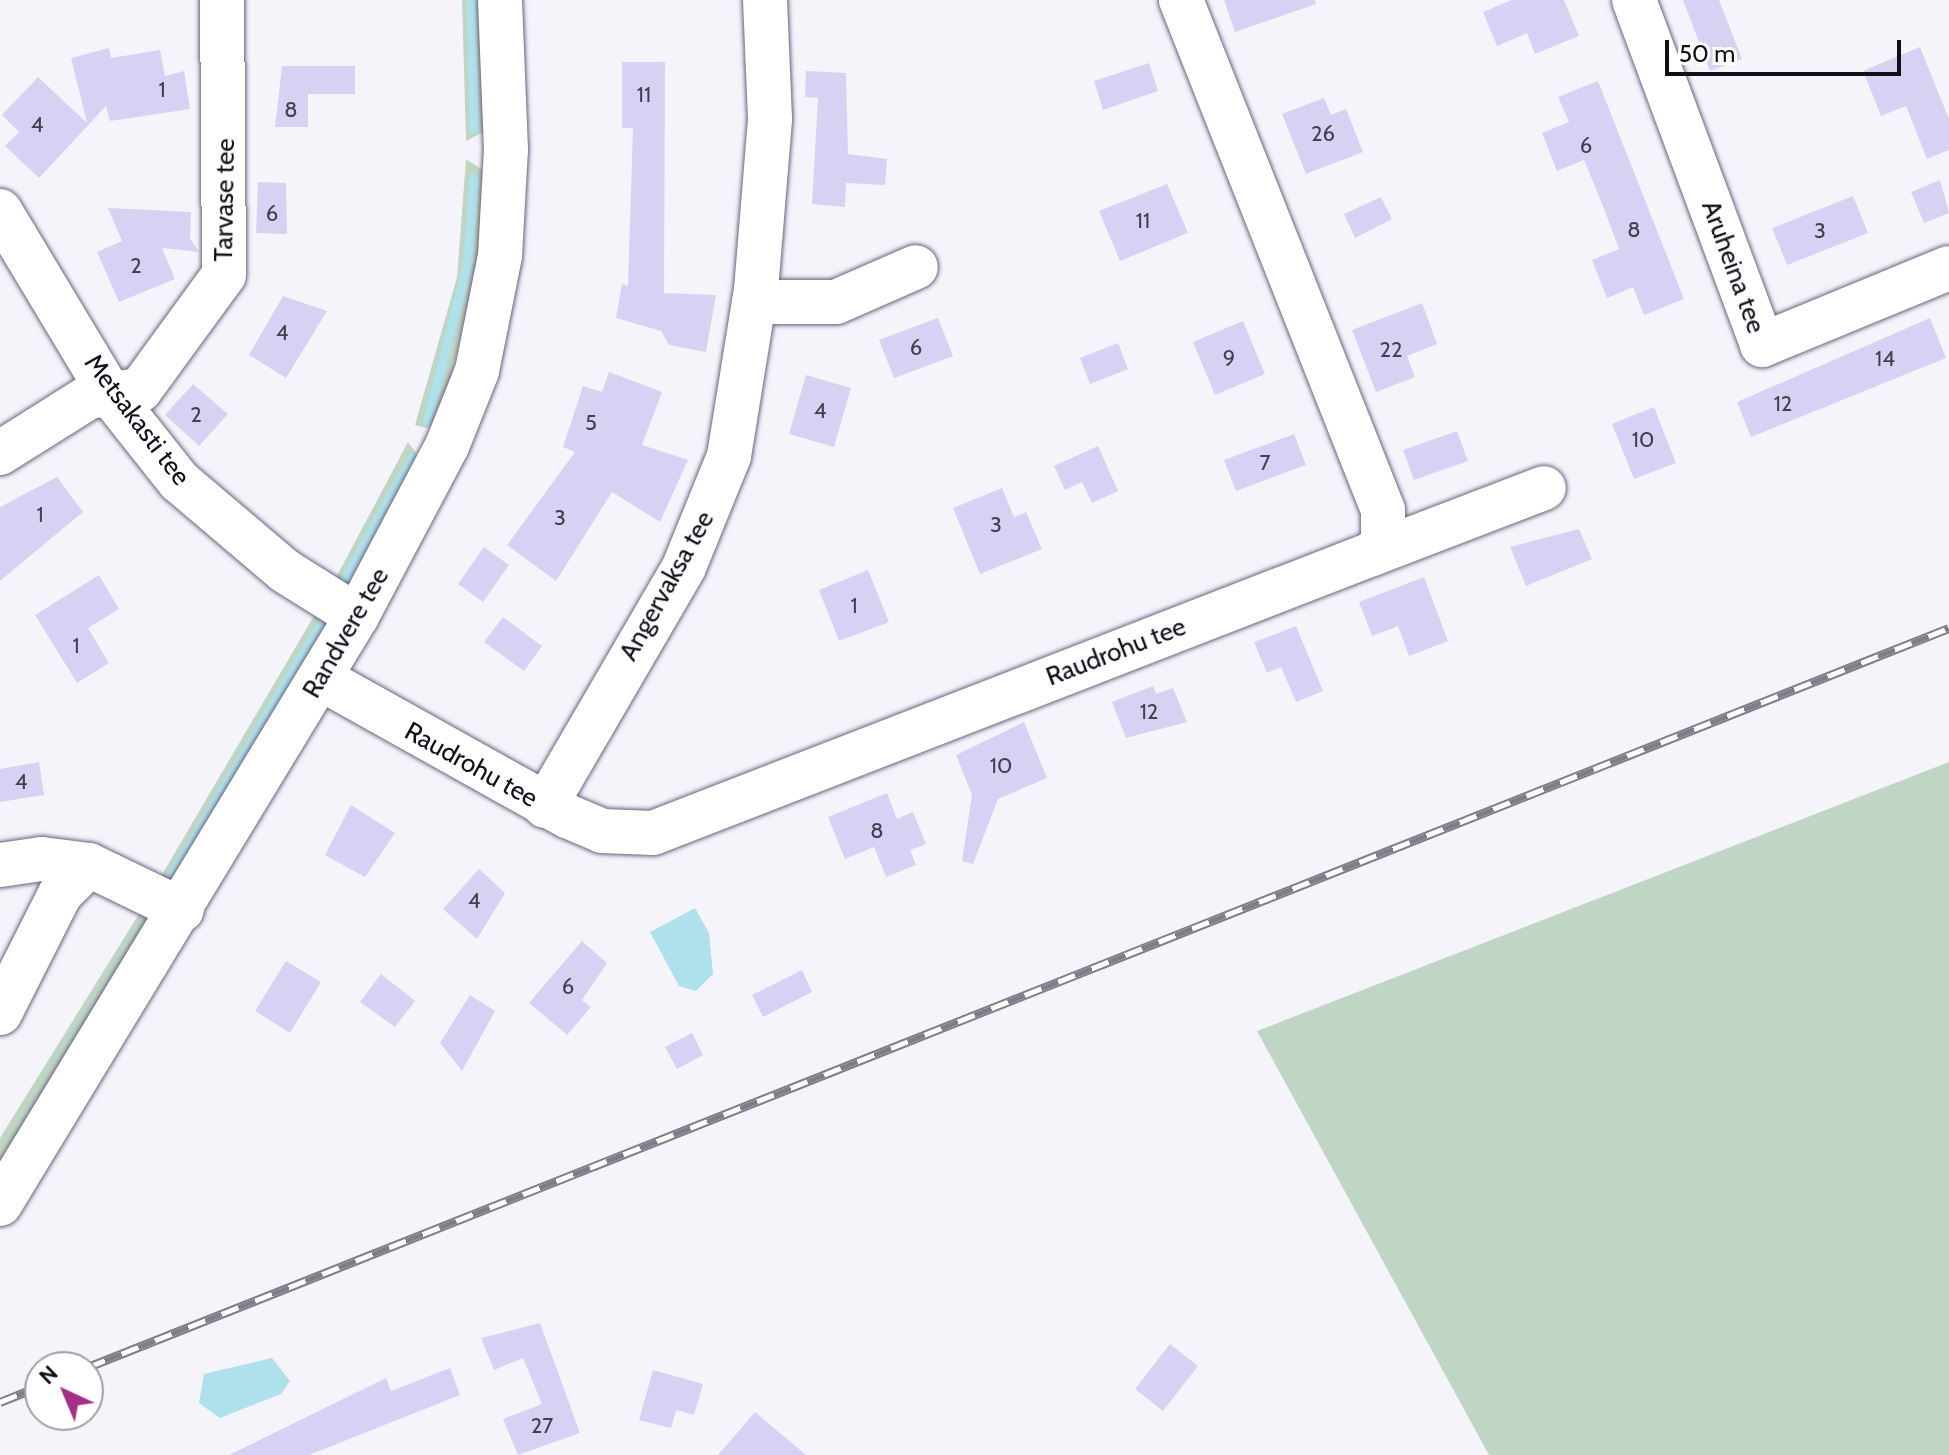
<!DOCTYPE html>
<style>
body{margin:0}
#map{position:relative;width:1949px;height:1455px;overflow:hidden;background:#f5f4fb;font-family:Cabin,sans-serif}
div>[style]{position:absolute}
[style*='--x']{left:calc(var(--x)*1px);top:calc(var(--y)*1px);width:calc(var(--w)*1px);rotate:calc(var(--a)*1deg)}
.green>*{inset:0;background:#c0d6c4}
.water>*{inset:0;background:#afe1ec}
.stream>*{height:9px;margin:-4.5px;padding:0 4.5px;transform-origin:4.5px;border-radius:4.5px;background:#afe1ec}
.building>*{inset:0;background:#d7d2f3}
.roads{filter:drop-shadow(0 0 2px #696481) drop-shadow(0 0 2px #696481)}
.minor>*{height:44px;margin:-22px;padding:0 22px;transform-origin:22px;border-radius:22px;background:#fff}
.rail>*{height:9px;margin-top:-4.5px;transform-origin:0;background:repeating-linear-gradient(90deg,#fff 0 18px,#7f7d86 0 36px);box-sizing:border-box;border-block:2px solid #7f7d86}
span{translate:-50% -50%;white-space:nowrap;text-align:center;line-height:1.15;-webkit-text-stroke:8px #fff;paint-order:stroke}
.number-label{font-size:22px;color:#424050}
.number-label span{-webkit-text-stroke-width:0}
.street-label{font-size:26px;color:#110f1a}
.north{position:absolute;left:24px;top:1351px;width:80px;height:80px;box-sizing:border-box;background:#fff;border:2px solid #a09fa3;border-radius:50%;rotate:316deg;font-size:22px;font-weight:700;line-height:32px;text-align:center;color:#110f1a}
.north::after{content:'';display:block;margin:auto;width:28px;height:36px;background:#a42f88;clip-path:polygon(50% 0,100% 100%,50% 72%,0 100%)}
.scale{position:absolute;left:1665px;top:40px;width:236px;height:36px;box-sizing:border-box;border:4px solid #110f1a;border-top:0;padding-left:10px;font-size:24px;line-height:28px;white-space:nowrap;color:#110f1a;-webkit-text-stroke:6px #fff;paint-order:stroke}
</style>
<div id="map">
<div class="green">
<div style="clip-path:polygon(462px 0,480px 0,483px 132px,466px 141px)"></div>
<div style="clip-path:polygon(466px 159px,486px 172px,479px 260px,447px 393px,436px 423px,426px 428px,415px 425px,457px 277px)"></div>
<div style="clip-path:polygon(408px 442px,420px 459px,351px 588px,330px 589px)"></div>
<div style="clip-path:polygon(321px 604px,331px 621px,176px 885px,157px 883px)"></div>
<div style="clip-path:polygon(1949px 762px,1949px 1455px,1489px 1455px,1257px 1031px)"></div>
<div style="clip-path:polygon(147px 901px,156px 917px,0 1172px,0 1138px)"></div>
</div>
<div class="water">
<div style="clip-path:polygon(695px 908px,709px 933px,713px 974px,696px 991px,679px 986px,650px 932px)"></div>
<div style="clip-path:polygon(272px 1358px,290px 1381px,281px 1394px,220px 1418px,199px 1403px,204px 1374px)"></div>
</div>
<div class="stream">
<div style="--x:471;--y:0;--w:129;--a:88.7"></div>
<div style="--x:427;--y:421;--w:161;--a:-75.6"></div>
<div style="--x:467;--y:265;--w:88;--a:-85.5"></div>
<div style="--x:344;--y:580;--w:141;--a:-61.1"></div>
<div style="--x:172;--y:875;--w:293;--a:-59.4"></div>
</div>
<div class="building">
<div style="clip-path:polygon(1224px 0,1315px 0,1316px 4px,1235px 32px)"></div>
<div style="clip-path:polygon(1512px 0,1564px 0,1579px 36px,1535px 54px,1527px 33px,1497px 46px,1483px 12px)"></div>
<div style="clip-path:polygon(1683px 0,1719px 0,1742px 59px,1710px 71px)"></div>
<div style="clip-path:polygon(1920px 47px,1949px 119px,1949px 150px,1927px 159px,1906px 106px,1881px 116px,1863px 71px)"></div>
<div style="clip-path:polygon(109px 48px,111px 58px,160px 50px,165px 76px,184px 71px,190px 109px,110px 121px,106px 106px,39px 178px,5px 146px,19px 132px,2px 115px,38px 77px,87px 123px,71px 58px)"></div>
<div style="clip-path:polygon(622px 62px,665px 62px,664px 293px,716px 295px,706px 352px,669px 345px,661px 331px,616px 318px,622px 284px,628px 286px,633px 128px,622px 128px)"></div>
<div style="clip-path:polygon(1149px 63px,1158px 91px,1103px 110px,1094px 81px)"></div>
<div style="clip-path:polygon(282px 66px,355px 66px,355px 94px,308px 94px,308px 127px,275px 127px)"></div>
<div style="clip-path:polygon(806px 71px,846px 73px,848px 154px,887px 159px,885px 185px,846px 183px,845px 207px,812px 204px,818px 98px,805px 97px)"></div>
<div style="clip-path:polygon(1598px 81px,1684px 299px,1644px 315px,1633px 287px,1607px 298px,1592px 260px,1619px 249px,1603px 206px,1584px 160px,1557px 171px,1542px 133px,1569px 122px,1558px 97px)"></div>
<div style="clip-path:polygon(1324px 98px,1331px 115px,1346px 109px,1363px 152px,1306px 174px,1282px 114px)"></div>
<div style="clip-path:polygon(1940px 180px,1949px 213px,1924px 223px,1911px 192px)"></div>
<div style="clip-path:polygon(258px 182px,286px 183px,287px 234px,256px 233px)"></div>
<div style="clip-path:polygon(1167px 184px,1188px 233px,1120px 261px,1099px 211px)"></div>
<div style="clip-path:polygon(1853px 196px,1868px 233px,1787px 265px,1772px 228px)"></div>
<div style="clip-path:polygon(1381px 197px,1392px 219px,1355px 238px,1344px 214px)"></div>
<div style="clip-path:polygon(108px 208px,191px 212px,190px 238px,199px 252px,162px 248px,175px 279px,119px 302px,97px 252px,122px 241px)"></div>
<div style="clip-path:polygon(283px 296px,327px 311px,286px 378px,249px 355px)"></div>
<div style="clip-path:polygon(1422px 303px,1437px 344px,1407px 356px,1415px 377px,1376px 392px,1352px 330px)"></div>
<div style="clip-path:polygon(938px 318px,953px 356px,894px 378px,879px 340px)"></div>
<div style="clip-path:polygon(1930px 318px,1946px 358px,1751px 437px,1737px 402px)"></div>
<div style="clip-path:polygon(1243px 321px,1265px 374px,1215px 395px,1193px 342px)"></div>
<div style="clip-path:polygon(1118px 343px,1128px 369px,1090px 384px,1080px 358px)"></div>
<div style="clip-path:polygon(609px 372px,662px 392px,642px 445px,688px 460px,660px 522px,612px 492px,556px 581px,507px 545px,575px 452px,563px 447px,583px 386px,602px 392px)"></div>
<div style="clip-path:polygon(806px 375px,851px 388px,834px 447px,789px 434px)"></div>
<div style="clip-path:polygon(193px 384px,228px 414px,199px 446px,165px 415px)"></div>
<div style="clip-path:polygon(1654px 407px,1676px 463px,1634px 479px,1612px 424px)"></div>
<div style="clip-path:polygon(1457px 431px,1468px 461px,1414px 480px,1403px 450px)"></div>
<div style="clip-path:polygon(1294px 434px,1306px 465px,1236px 491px,1224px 460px)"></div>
<div style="clip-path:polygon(1098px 446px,1118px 491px,1092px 503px,1082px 482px,1065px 490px,1054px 466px)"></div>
<div style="clip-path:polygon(57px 477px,83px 512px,0 581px,0 507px)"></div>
<div style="clip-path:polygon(1002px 488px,1014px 517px,1026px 512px,1042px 549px,980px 574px,953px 508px)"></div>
<div style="clip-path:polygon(1579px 529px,1592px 559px,1526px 586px,1510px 547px)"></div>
<div style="clip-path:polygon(484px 547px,509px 565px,483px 602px,458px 584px)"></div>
<div style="clip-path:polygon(868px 570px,889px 622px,839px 641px,819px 590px)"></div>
<div style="clip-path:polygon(99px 575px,119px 609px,88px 628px,109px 663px,77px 683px,35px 615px)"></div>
<div style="clip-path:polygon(1424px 577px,1448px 641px,1409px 656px,1398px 626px,1372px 636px,1359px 602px)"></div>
<div style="clip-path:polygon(503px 617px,542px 646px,524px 671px,484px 642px)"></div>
<div style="clip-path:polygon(1296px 626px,1323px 691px,1296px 702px,1281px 667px,1267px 673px,1254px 642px)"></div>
<div style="clip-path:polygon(1153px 686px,1156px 694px,1173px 688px,1187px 722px,1126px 738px,1112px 702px)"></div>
<div style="clip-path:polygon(1024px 722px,1047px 778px,998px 799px,973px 864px,962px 861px,972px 795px,956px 755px)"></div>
<div style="clip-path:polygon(39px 762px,44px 795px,0 802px,0 769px)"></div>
<div style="clip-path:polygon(887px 793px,897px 819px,913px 812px,926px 844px,910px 850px,916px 865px,886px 877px,874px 847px,845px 859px,828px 817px)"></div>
<div style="clip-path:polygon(351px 805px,395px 833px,365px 877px,325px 855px)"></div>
<div style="clip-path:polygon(479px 869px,505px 893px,477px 939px,443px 909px)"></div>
<div style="clip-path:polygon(582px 941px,607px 963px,582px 1000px,591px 1007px,567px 1035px,529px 1003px)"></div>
<div style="clip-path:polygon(286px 961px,321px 982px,290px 1033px,255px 1011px)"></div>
<div style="clip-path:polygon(802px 970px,812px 992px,763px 1017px,752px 995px)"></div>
<div style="clip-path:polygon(381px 974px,415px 1001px,395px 1027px,360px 1002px)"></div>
<div style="clip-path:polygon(470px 995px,495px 1011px,462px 1071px,440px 1043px)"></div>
<div style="clip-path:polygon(692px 1033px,703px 1055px,677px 1069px,665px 1047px)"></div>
<div style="clip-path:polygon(540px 1323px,580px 1433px,518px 1455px,503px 1419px,542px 1404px,523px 1358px,494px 1370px,481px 1338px)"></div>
<div style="clip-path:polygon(1170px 1344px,1198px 1366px,1163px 1411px,1135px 1389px)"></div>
<div style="clip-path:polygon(450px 1368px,460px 1395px,309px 1455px,229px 1455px,386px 1378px,391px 1391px)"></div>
<div style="clip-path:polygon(653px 1370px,703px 1384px,694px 1415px,676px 1410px,671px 1428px,639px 1420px)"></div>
<div style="clip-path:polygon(755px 1412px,806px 1455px,718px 1455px)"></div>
</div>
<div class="roads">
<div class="minor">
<div style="--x:1634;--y:0;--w:368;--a:69.6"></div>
<div style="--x:1762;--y:345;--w:202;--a:-22.4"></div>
<div style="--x:0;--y:211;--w:214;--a:59"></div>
<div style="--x:110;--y:394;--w:111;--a:51.6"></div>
<div style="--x:179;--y:481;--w:139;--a:40.3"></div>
<div style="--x:285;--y:571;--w:85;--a:32"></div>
<div style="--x:754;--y:302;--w:82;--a:0"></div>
<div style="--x:836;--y:302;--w:87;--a:-23.6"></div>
<div style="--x:0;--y:453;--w:105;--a:-32.2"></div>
<div style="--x:89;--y:397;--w:51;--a:-7.8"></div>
<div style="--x:140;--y:390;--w:142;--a:-53.9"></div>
<div style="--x:224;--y:275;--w:275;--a:-90.4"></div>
<div style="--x:1372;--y:554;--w:184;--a:-21"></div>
<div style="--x:320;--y:678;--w:283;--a:29.2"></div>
<div style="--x:567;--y:816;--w:38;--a:23"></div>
<div style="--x:602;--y:831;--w:51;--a:2.2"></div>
<div style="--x:653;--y:833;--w:771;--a:-21.21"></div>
<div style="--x:1372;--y:554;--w:16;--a:-45"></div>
<div style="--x:1383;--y:543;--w:33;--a:-90"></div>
<div style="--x:1383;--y:510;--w:549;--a:-111.61"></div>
<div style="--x:545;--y:806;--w:276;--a:-59.8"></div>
<div style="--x:684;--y:567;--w:120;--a:-67.9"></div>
<div style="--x:729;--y:456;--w:168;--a:-80.8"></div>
<div style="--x:756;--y:290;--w:172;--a:-85.3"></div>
<div style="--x:770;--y:119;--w:119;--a:-92.4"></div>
<div style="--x:0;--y:865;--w:42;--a:-8.1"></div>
<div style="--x:42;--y:859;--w:47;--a:7.3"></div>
<div style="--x:89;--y:865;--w:103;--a:25.8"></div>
<div style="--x:0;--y:1013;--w:133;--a:-63.2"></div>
<div style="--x:60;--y:894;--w:41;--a:-45"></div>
<div style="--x:0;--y:1204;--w:688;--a:-58.74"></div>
<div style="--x:357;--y:616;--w:192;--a:-62.1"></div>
<div style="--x:447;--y:446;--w:81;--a:-68.2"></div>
<div style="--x:477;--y:371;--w:117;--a:-78.7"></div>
<div style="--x:500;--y:256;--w:106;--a:-86.8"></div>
<div style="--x:506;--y:150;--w:150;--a:-92.3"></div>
</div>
</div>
<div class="rail">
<div style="--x:88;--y:1367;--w:2002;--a:-21.66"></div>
<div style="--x:0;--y:1402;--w:43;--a:-21.8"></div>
</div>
<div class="number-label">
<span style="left:162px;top:90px">1</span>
<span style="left:644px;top:95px">11</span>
<span style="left:291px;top:110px">8</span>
<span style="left:37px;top:125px">4</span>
<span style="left:1323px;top:134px">26</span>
<span style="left:1586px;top:146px">6</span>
<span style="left:272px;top:214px">6</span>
<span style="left:1143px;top:221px">11</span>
<span style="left:1634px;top:230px">8</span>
<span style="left:1820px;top:231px">3</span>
<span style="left:136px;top:266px">2</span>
<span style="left:282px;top:333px">4</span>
<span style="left:916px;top:348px">6</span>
<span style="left:1391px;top:350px">22</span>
<span style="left:1229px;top:358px">9</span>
<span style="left:1885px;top:359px">14</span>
<span style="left:1783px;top:404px">12</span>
<span style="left:820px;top:411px">4</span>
<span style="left:196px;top:415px">2</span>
<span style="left:591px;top:423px">5</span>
<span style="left:1643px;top:440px">10</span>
<span style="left:1265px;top:463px">7</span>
<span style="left:40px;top:515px">1</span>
<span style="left:560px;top:518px">3</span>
<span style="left:996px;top:525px">3</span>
<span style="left:854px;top:606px">1</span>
<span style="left:76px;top:646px">1</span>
<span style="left:1149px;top:712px">12</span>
<span style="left:1001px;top:766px">10</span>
<span style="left:21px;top:782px">4</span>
<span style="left:877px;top:831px">8</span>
<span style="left:474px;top:901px">4</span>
<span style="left:568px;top:987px">6</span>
<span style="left:542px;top:1426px">27</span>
</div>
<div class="street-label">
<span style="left:225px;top:200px;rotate:-89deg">Tarvase tee</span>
<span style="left:1733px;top:267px;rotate:70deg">Aruheina tee</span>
<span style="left:137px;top:420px;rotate:53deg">Metsakasti tee</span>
<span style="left:667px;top:586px;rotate:-61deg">Angervaksa tee</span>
<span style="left:346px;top:633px;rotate:-60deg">Randvere tee</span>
<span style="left:1116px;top:652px;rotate:-21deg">Raudrohu tee</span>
<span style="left:471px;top:765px;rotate:29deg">Raudrohu tee</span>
</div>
<div class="north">N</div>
<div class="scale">50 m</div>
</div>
